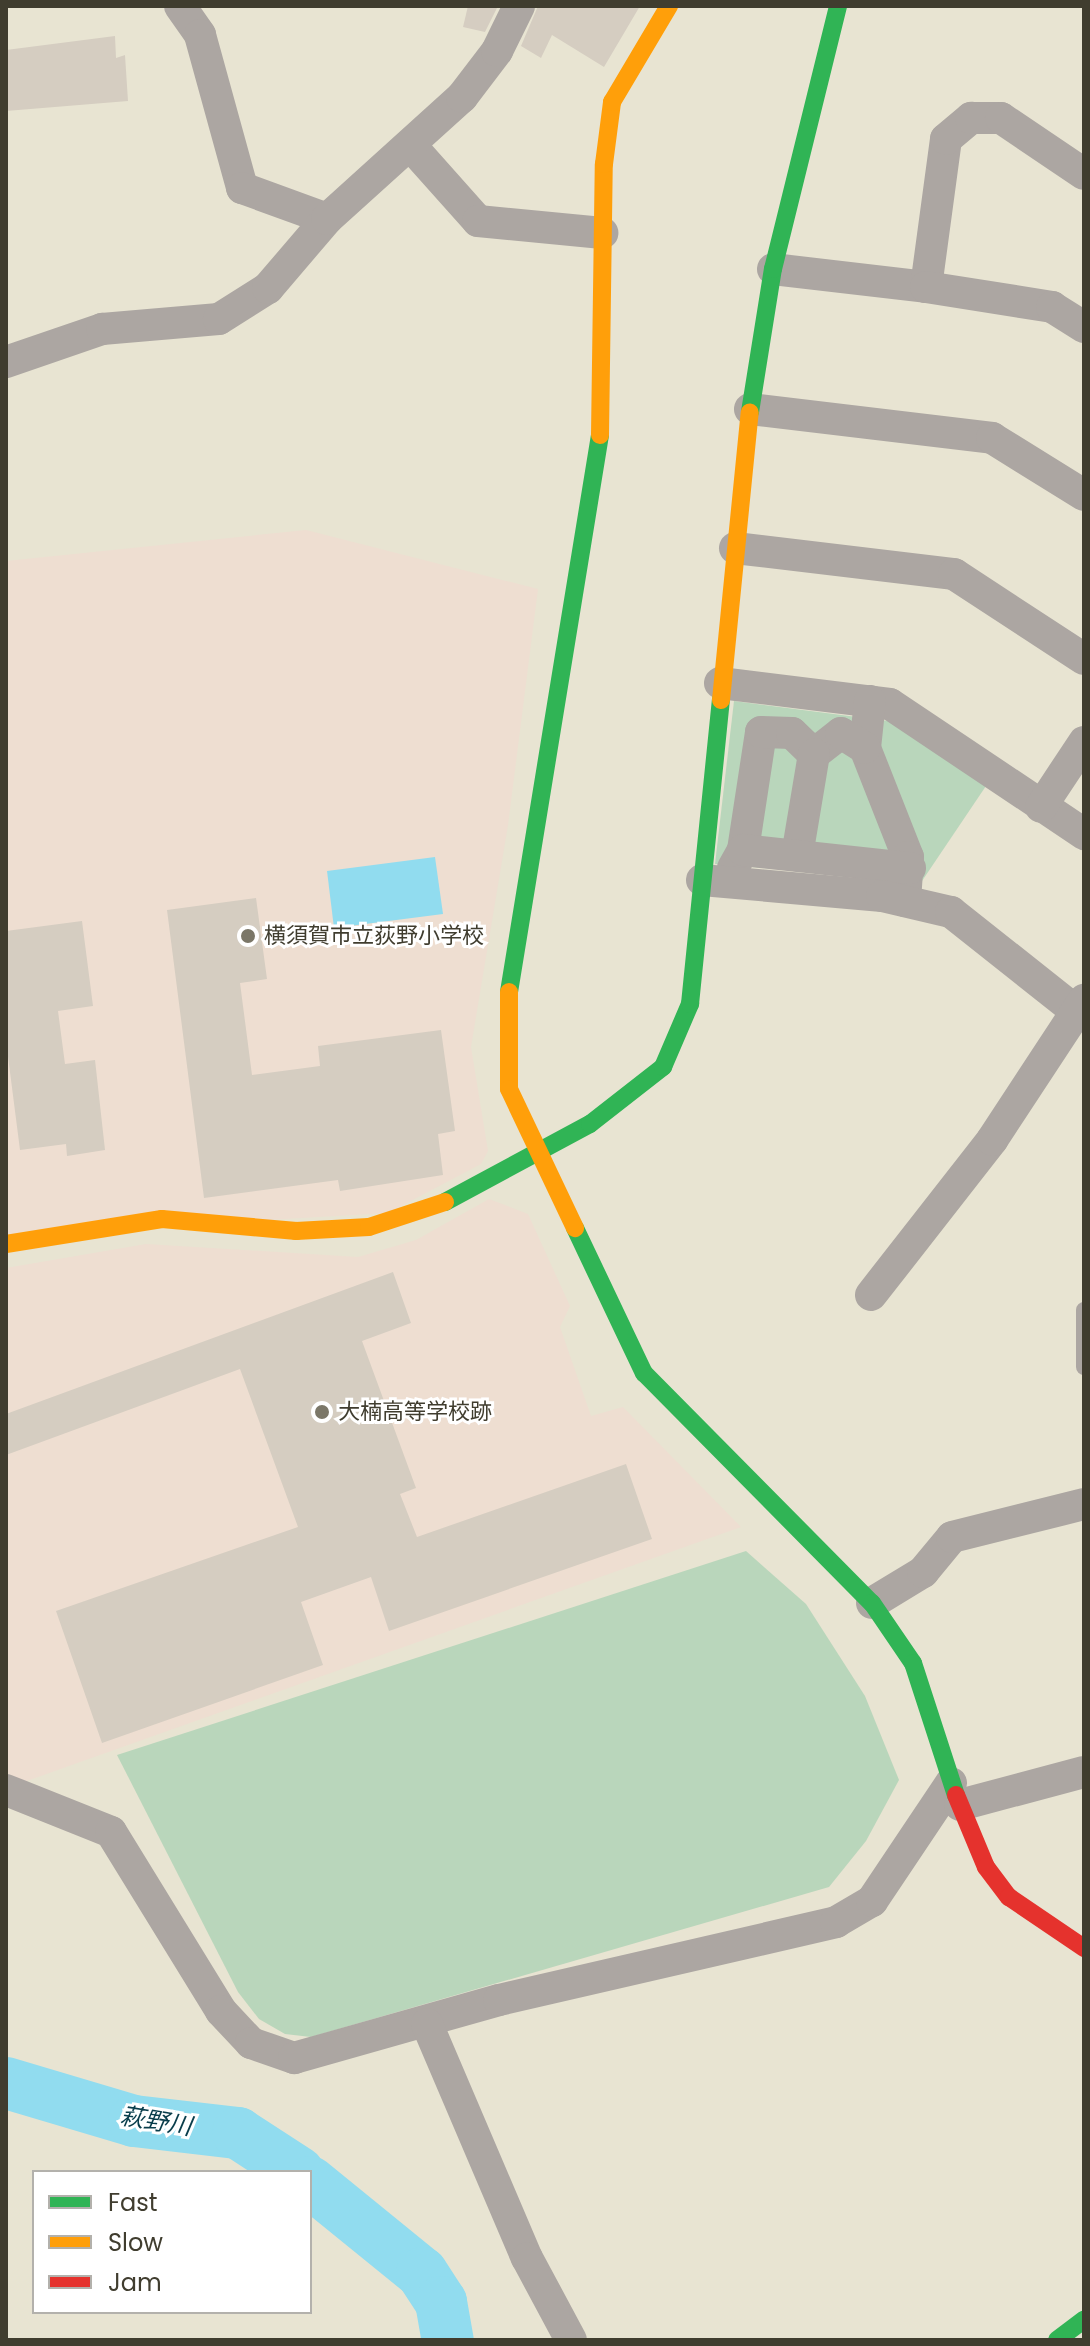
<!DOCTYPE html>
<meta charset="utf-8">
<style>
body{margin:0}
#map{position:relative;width:1090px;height:2346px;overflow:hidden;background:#e8e4d2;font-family:Poppins,"Noto Sans JP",sans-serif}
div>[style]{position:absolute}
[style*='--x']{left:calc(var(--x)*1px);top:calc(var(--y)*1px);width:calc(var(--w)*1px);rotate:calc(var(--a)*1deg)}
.education>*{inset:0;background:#eeded1}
.green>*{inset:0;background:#b9d6bb}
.water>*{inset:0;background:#91dcef}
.river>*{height:52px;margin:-26px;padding:0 26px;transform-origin:26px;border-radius:26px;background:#91dcef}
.building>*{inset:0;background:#d5cdc1}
.lane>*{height:16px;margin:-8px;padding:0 8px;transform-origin:8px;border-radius:8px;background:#aca6a2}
.street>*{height:32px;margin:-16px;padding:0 16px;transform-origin:16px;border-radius:16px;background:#aca6a2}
.fast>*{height:18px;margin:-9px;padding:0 9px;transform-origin:9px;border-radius:9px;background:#30b455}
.slow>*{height:18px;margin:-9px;padding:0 9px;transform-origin:9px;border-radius:9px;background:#ff9f0a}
.jam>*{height:18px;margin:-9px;padding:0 9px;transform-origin:9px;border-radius:9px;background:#e5322d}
.dots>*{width:22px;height:22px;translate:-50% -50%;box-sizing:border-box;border:4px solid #fff;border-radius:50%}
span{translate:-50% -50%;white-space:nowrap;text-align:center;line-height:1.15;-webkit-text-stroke:6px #fff;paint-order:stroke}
.poi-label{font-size:22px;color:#403d2f}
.left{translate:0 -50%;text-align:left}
.water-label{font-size:24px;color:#093d4b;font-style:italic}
.frame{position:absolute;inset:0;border:8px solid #403d2f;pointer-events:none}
.legend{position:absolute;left:32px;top:2170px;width:280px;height:144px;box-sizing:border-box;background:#fff;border:2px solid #b3b1ac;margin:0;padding:10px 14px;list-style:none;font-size:24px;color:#403d2f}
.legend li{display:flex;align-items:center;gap:16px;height:40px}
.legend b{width:40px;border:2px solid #b3b1ac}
</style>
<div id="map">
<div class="education">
<div style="clip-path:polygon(306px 530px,538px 589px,508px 825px,471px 1047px,488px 1151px,481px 1164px,388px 1213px,6px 1235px,6px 561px)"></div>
<div style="clip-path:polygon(489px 1199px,528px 1214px,570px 1306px,560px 1327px,591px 1416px,623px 1407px,741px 1527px,24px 1782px,6px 1775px,6px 1268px,146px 1244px,358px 1257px,416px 1240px)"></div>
</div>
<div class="green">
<div style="clip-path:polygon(734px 701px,888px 721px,988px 783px,922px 881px,715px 864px)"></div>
<div style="clip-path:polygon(746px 1551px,806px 1604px,865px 1696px,899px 1780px,866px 1841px,829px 1887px,311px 2037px,285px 2034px,259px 2019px,238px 1992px,117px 1755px)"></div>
</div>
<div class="water">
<div style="clip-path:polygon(435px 857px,443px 914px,334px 928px,327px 871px)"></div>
</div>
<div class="river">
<div style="--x:6;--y:2083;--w:134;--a:16.5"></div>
<div style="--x:134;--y:2121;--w:105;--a:6.6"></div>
<div style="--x:238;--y:2133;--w:72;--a:33"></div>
<div style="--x:310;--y:2182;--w:144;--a:39.1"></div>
<div style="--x:422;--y:2273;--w:35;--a:57"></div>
<div style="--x:441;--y:2302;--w:39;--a:80"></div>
</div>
<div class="building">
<div style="clip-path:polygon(468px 6px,498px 6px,485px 32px,463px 27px)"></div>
<div style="clip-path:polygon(538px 6px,640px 6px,604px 67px,552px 35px,541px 58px,521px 46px)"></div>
<div style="clip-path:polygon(115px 36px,116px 58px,125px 55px,128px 101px,6px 111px,6px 50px)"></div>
<div style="clip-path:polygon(256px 898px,267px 979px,240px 983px,252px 1075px,320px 1066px,318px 1046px,441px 1030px,455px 1131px,438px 1134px,443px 1175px,340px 1191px,338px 1180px,204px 1198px,167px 910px)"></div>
<div style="clip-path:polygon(82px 921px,93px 1006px,58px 1011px,65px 1064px,95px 1060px,105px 1150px,67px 1156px,66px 1144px,20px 1150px,6px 1041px,6px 931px)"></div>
<div style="clip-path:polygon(393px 1272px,411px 1323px,362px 1341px,416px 1488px,400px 1494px,417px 1537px,626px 1464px,652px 1539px,389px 1631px,371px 1577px,301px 1602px,323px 1665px,102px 1743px,56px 1611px,298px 1527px,240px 1369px,6px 1455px,6px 1414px)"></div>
</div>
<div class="lane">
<div style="--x:1084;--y:1310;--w:57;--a:90"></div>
</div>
<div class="street">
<div style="--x:180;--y:6;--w:35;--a:55"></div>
<div style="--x:200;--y:35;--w:159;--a:74.6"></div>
<div style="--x:242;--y:188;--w:90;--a:20"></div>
<div style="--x:412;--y:147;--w:99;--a:48.3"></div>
<div style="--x:478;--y:221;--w:125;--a:5.5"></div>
<div style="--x:773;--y:269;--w:154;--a:6.7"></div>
<div style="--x:926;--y:287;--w:149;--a:-82.3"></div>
<div style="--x:946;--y:139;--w:33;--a:-40"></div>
<div style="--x:971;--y:118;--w:30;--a:0"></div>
<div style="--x:1001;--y:118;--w:100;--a:34"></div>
<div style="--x:926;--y:287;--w:128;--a:9"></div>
<div style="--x:1052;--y:307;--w:38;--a:32"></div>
<div style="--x:6;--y:362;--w:102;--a:-19"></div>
<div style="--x:102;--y:329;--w:117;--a:-4.9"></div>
<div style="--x:219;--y:319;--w:58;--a:-32.3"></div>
<div style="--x:268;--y:288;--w:91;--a:-49.5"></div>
<div style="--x:327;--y:219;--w:182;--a:-42.1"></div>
<div style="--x:462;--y:97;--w:58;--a:-52.7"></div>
<div style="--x:497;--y:51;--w:50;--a:-63.9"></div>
<div style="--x:750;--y:409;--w:244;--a:6.8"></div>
<div style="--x:992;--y:438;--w:108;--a:31.8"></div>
<div style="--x:735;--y:548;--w:221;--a:6.8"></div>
<div style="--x:954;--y:574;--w:155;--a:33.2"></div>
<div style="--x:720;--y:683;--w:171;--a:7"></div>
<div style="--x:890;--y:704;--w:234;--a:33.8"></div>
<div style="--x:870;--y:701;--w:47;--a:96.1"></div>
<div style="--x:865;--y:748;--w:117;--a:68.5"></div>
<div style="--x:908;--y:857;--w:44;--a:93.9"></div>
<div style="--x:814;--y:754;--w:34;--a:-38"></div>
<div style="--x:841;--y:733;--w:28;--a:32"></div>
<div style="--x:1041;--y:807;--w:78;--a:-56.5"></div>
<div style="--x:743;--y:850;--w:119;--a:-81.3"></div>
<div style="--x:761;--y:732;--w:31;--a:2"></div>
<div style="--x:792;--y:733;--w:30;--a:44"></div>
<div style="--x:814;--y:754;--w:103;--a:99.5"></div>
<div style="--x:733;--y:868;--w:21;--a:-61"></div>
<div style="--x:743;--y:850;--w:168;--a:6.2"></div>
<div style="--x:702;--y:880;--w:181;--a:5.1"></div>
<div style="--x:882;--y:896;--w:71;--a:13.1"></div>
<div style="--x:951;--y:912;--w:161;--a:38.4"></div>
<div style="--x:871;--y:1295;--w:197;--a:-52"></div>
<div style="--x:992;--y:1140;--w:168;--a:-56.7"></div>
<div style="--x:872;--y:1603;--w:60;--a:-31.3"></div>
<div style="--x:923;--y:1572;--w:45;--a:-50.4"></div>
<div style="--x:952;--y:1537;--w:136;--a:-14"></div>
<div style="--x:6;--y:1790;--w:113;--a:21.8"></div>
<div style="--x:111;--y:1832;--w:210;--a:58.4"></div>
<div style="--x:221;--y:2011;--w:44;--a:46.8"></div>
<div style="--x:251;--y:2043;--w:46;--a:19.2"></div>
<div style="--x:294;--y:2058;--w:213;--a:-15.8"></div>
<div style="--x:499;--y:2000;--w:346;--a:-13"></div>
<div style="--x:836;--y:1922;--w:42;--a:-30.3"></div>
<div style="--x:872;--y:1901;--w:142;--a:-56.2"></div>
<div style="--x:960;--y:1805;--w:128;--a:-14.9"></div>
<div style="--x:427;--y:2024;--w:254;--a:66.9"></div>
<div style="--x:527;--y:2258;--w:93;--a:61.8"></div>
</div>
<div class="fast">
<div style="--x:750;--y:412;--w:145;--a:-80.9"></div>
<div style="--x:773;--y:269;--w:271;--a:-76.1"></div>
<div style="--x:509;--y:992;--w:564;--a:-80.72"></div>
<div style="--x:445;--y:1202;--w:165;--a:-28.3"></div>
<div style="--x:590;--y:1124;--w:93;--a:-38"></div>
<div style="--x:663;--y:1067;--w:69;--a:-66.8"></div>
<div style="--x:690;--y:1004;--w:306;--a:-84.2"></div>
<div style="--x:575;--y:1228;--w:161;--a:64.6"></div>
<div style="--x:644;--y:1373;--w:324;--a:45.3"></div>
<div style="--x:872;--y:1603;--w:73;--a:55.7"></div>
<div style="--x:913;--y:1663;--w:139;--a:72"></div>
<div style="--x:1057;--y:2340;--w:34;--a:-37"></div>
</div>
<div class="slow">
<div style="--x:600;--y:435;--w:271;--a:-89.2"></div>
<div style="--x:604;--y:164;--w:63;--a:-82.6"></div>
<div style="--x:612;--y:102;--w:112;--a:-59.3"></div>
<div style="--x:721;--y:700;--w:289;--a:-84.3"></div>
<div style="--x:509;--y:992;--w:97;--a:90"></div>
<div style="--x:509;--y:1089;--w:154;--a:64.6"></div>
<div style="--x:6;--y:1244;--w:158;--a:-9.1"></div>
<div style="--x:162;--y:1219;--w:135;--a:5.1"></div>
<div style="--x:296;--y:1231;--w:73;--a:-3.1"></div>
<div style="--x:369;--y:1227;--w:80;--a:-18.2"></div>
</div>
<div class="jam">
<div style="--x:956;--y:1795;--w:78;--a:67.4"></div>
<div style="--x:986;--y:1867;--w:38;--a:53"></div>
<div style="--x:1009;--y:1897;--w:91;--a:34.2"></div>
</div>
<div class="dots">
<div style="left:248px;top:936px;background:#7b7768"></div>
<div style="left:322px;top:1412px;background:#7b7768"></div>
</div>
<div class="poi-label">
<span class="left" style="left:264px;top:936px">横須賀市立荻野小学校</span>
<span class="left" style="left:338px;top:1412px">大楠高等学校跡</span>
</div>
<div class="water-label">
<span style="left:156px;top:2121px;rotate:9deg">萩野川</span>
</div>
<div class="frame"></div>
<ul class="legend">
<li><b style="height:10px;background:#30b455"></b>Fast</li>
<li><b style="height:10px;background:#ff9f0a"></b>Slow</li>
<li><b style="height:10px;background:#e5322d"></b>Jam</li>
</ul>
</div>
